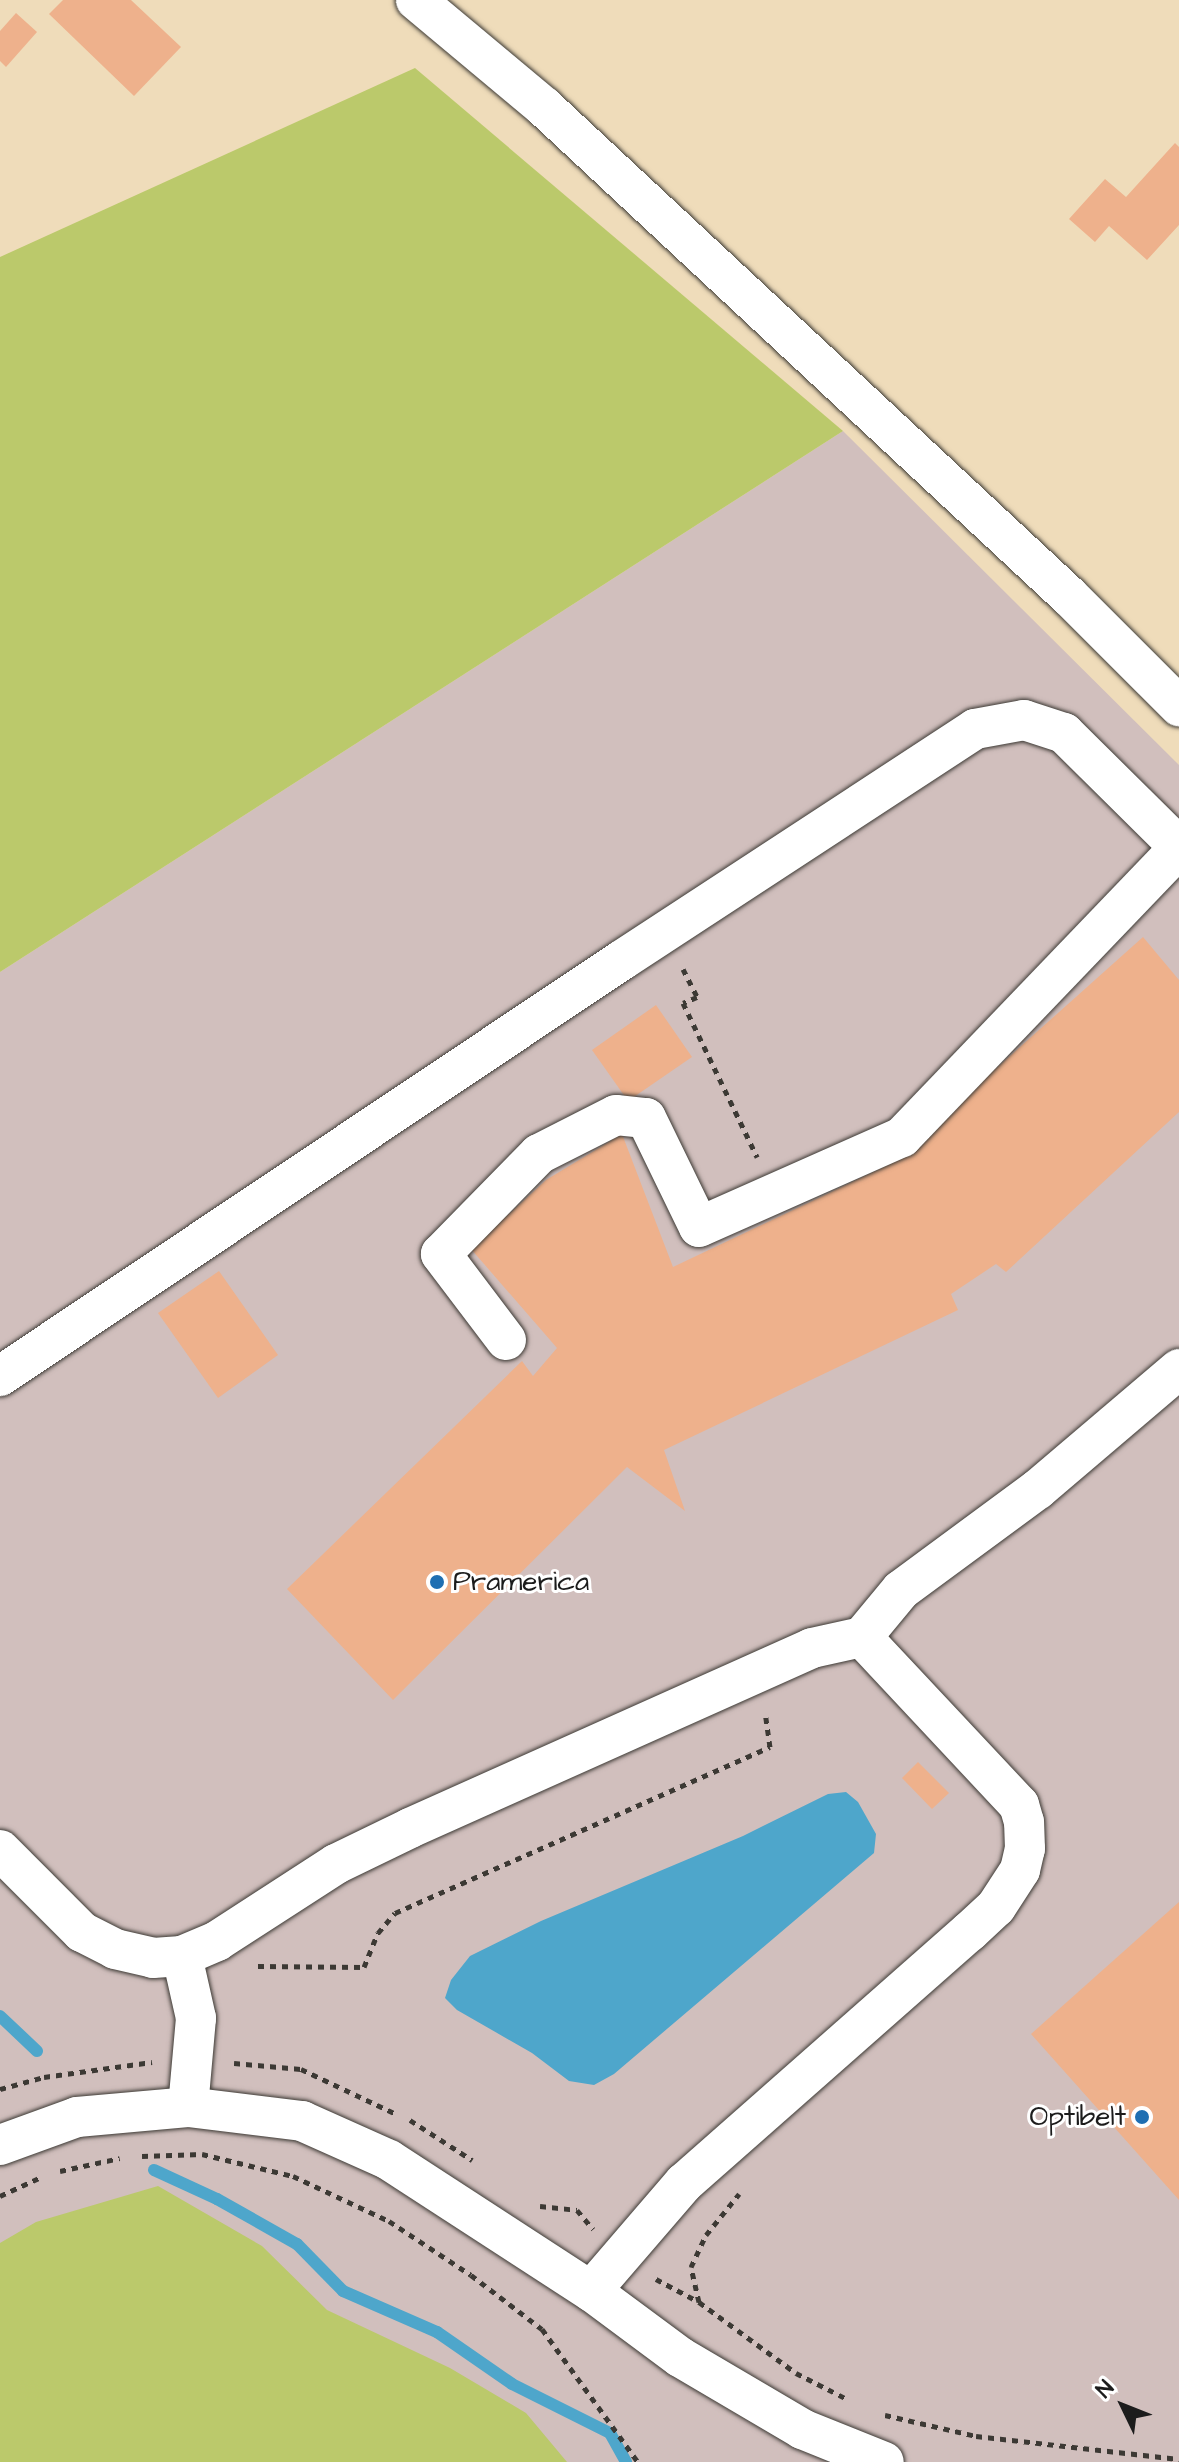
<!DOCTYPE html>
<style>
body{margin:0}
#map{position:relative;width:1179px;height:2462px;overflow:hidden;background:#efdcba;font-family:"Architects Daughter",sans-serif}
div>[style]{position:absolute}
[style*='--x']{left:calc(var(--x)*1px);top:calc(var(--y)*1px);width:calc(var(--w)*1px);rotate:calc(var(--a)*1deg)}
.industrial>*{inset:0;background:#d1bfbd}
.green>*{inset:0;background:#bbc96b}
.water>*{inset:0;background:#4ea6cb}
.stream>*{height:12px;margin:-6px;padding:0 6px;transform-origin:6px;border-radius:6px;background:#4ea6cb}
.building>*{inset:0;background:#eeb18c}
.path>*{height:5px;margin-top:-2.5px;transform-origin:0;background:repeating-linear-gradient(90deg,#3c3934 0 6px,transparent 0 12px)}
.roads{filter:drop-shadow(0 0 2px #3c3934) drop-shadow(0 0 2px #3c3934)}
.minor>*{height:40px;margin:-20px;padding:0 20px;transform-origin:20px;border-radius:20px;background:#fff}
.dots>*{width:22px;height:22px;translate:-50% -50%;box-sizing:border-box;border:4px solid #fff;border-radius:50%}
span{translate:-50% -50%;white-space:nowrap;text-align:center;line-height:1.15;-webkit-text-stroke:6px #fff;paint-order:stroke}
.poi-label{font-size:28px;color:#1c1c1c}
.left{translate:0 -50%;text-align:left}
.right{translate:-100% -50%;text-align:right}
.north{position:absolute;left:1083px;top:2366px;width:80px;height:80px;-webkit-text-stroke:6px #fff;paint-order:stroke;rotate:313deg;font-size:22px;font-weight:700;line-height:32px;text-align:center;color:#1c1c1c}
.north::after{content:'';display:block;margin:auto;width:28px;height:36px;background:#1c1c1c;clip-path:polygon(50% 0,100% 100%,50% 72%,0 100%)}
</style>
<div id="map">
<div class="industrial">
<div style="clip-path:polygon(843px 431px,1179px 765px,1179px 2462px,0 2462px,0 972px)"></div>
</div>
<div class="green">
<div style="clip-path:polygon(415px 68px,843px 431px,0 972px,0 257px)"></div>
<div style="clip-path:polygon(158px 2186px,262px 2246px,327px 2310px,450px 2368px,526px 2413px,567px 2462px,0 2462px,0 2243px,36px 2222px)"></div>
</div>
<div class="water">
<div style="clip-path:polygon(846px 1792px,858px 1802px,876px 1834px,874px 1853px,614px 2074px,594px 2085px,569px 2081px,532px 2053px,457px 2010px,445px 1998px,451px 1980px,470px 1956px,541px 1921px,743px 1836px,828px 1794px)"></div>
</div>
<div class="stream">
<div style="--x:0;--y:2016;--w:51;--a:43.4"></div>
<div style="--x:154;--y:2170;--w:69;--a:24.7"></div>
<div style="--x:217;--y:2199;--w:92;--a:29.4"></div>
<div style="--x:297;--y:2244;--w:66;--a:45.6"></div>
<div style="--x:343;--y:2291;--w:103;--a:23.6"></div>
<div style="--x:437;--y:2332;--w:91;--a:34.7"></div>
<div style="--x:512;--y:2384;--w:110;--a:26.6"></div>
<div style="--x:610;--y:2433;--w:33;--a:61"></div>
</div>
<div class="building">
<div style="clip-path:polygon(63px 0,131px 0,181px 47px,134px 96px,49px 14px)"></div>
<div style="clip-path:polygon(16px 13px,37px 32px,6px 67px,0 61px,0 31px)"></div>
<div style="clip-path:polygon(1175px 143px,1179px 147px,1179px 225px,1147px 260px,1109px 226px,1095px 242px,1069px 219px,1105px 179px,1126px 197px)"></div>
<div style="clip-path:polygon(1143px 937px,1179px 980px,1179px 1112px,1006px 1272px,996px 1264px,951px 1294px,958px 1310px,664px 1450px,685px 1511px,627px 1467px,393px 1700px,287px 1589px,522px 1361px,533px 1376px,557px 1348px,471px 1249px,546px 1180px,622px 1134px,673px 1267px,888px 1165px)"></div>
<div style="clip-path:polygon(656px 1005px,692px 1057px,628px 1101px,592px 1050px)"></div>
<div style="clip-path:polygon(219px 1271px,278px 1355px,218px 1398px,158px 1313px)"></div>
<div style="clip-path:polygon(918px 1762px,949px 1793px,932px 1809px,902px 1778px)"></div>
<div style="clip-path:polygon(1179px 1902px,1179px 2200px,1031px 2034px)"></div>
</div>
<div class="path">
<div style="--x:683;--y:969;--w:31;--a:63"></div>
<div style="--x:697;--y:997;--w:15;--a:157"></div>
<div style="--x:683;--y:1003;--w:171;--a:64.3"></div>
<div style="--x:258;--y:1966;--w:106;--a:0.5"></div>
<div style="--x:364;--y:1967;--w:37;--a:-68"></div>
<div style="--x:378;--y:1933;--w:26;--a:-50"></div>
<div style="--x:395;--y:1913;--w:410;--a:-23.9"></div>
<div style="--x:770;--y:1747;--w:34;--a:-98"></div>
<div style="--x:234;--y:2063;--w:67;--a:5.1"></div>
<div style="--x:301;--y:2069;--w:103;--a:25.3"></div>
<div style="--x:0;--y:2089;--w:46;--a:-15.3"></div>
<div style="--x:44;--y:2077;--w:109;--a:-7.9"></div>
<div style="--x:410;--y:2120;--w:74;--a:32.8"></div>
<div style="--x:142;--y:2156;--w:60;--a:-1.9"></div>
<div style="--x:202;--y:2154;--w:94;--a:13.6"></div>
<div style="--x:293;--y:2176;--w:106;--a:25.1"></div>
<div style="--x:389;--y:2221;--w:98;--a:33.4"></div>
<div style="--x:471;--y:2275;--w:89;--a:37.3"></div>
<div style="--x:542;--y:2329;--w:164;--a:54.2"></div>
<div style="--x:60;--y:2171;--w:61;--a:-12.2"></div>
<div style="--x:0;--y:2196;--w:43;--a:-24.8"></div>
<div style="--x:540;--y:2206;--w:37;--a:6"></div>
<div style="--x:577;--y:2210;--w:25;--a:50"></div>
<div style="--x:656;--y:2279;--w:49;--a:28.1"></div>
<div style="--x:699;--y:2302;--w:120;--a:36.2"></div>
<div style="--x:796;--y:2373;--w:57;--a:27"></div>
<div style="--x:699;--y:2302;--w:36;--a:-103"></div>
<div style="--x:691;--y:2267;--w:35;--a:-65"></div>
<div style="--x:706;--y:2235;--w:53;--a:-51.2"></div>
<div style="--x:885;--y:2415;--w:93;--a:13"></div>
<div style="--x:976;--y:2436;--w:204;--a:6.5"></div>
</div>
<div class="roads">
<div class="minor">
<div style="--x:416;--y:0;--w:167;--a:39.9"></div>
<div style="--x:544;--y:107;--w:717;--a:42.97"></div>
<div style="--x:1069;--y:596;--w:156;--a:45"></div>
<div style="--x:506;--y:1340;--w:108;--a:-127.1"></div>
<div style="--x:441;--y:1254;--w:140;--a:-45.6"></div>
<div style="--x:539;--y:1154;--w:86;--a:-26.9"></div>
<div style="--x:616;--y:1115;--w:30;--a:6"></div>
<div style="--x:646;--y:1118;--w:121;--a:64.1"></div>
<div style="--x:699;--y:1227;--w:222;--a:-23.9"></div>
<div style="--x:902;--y:1137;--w:400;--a:-46.2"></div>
<div style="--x:0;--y:1376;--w:748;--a:-33.78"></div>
<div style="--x:622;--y:960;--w:422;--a:-33.2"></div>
<div style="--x:975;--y:729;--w:50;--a:-10.4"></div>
<div style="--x:1024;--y:720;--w:42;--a:18"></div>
<div style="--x:1064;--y:733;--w:162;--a:44.7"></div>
<div style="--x:0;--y:1850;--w:116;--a:45"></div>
<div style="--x:82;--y:1932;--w:37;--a:27"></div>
<div style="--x:115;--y:1949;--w:39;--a:13"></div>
<div style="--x:153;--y:1958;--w:29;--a:-4"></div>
<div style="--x:182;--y:1956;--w:38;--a:-23"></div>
<div style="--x:217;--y:1941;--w:142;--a:-32.9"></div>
<div style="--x:336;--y:1864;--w:82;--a:-25.9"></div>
<div style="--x:410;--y:1828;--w:440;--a:-24.1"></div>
<div style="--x:812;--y:1648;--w:51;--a:-12.4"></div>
<div style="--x:862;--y:1637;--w:61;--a:-50.3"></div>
<div style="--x:901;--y:1590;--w:170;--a:-36.4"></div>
<div style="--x:1038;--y:1489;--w:185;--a:-40.4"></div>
<div style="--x:182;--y:1956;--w:64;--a:77.3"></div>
<div style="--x:196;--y:2018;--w:89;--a:95.1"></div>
<div style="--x:0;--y:2145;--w:82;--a:-20"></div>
<div style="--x:77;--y:2117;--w:111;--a:-5.1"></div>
<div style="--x:188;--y:2107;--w:115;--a:7"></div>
<div style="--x:302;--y:2121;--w:95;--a:24.1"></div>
<div style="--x:389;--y:2160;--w:241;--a:33"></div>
<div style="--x:591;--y:2291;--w:111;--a:36.6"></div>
<div style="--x:680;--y:2357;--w:142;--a:30.5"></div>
<div style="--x:802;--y:2429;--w:88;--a:21.9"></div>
<div style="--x:591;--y:2291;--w:143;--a:-49.3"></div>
<div style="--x:684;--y:2183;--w:380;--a:-41.4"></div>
<div style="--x:969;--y:1932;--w:37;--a:-43"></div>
<div style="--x:996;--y:1907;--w:44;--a:-57"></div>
<div style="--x:1020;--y:1870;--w:22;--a:-77"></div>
<div style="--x:1025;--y:1849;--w:27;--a:-92"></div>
<div style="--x:1024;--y:1822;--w:18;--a:-106"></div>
<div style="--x:1019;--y:1805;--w:230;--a:-133.1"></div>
</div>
</div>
<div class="dots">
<div style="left:437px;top:1582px;background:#1f6fb2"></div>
<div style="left:1142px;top:2117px;background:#1f6fb2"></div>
</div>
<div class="poi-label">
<span class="left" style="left:453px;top:1582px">Pramerica</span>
<span class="right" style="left:1126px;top:2117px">Optibelt</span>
</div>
<div class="north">N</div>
</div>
